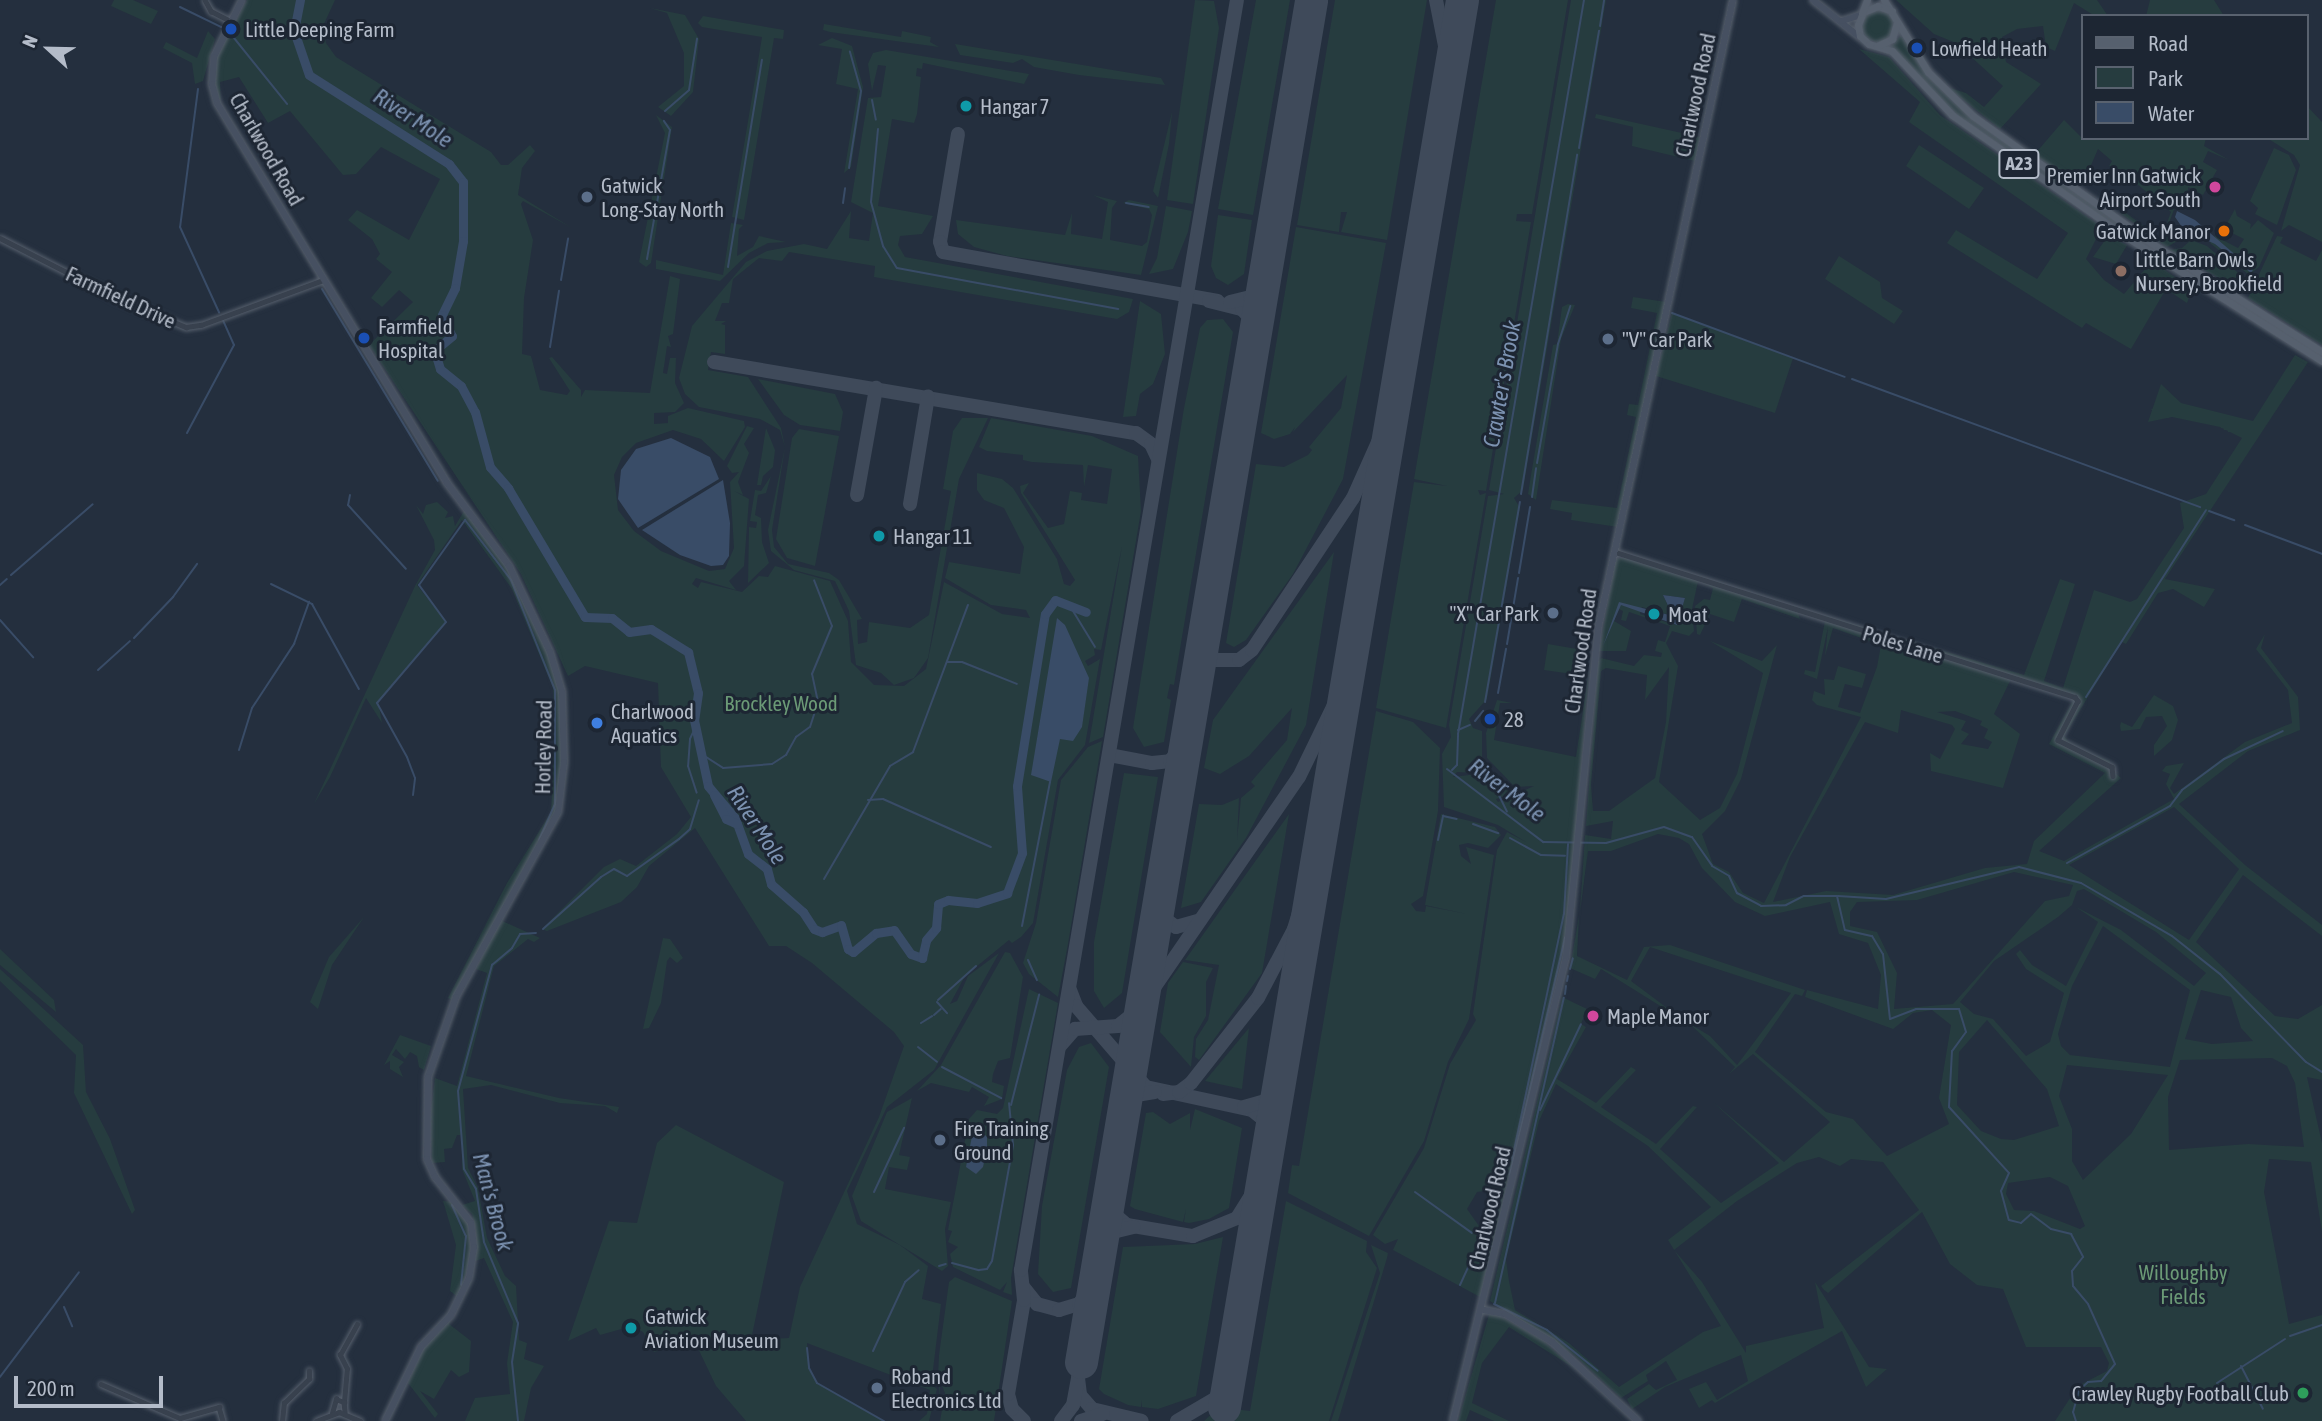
<!DOCTYPE html>
<style>
body{margin:0}
#map{position:relative;width:2322px;height:1421px;overflow:hidden;background:#242f3e;font-family:"Asap Condensed",sans-serif}
div>[style]{position:absolute}
[style*='--x']{left:calc(var(--x)*1px);top:calc(var(--y)*1px);width:calc(var(--w)*1px);rotate:calc(var(--a)*1deg)}
.green>*{inset:0;background:#263c3f}
.round{border-radius:50%}
.water>*{inset:0;background:#394c67}
.stream>*{height:2px;margin:-1px;padding:0 1px;transform-origin:1px;border-radius:1px;background:#394c67}
.river>*{height:9px;margin:-4.5px;padding:0 4.5px;transform-origin:4.5px;border-radius:4.5px;background:#394c67}
.taxiway>*{height:14px;margin:-7px;padding:0 7px;transform-origin:7px;border-radius:7px;background:#3f4a5a}
.runway>*{height:33px;margin:-16.5px;padding:0 16.5px;transform-origin:16.5px;border-radius:16.5px;background:#3f4a5a}
.roads{filter:drop-shadow(0 0 2px #565f6c) drop-shadow(0 0 2px #565f6c)}
.street>*{height:4.5px;margin:-2.25px;padding:0 2.25px;transform-origin:2.25px;border-radius:2.25px;background:#38414e}
.secondary>*{height:6px;margin:-3px;padding:0 3px;transform-origin:3px;border-radius:3px;background:#465061}
.primary>*{height:7px;margin:-3.5px;padding:0 3.5px;transform-origin:3.5px;border-radius:3.5px;background:#56606e}
.dots>*{width:19px;height:19px;translate:-50% -50%;box-sizing:border-box;border:4px solid #1d2633;border-radius:50%}
span{translate:-50% -50%;white-space:nowrap;text-align:center;line-height:1.15;-webkit-text-stroke:6px #1d2633;paint-order:stroke}
.shield-label span{padding:2px 5px;background:#1d2633;border:2px solid;border-radius:5px;-webkit-text-stroke-width:0}
.shield-label{font-size:19px;color:#b4bcc9;font-weight:700}
.poi-label{font-size:21px;color:#b4bcc9}
.left{translate:0 -50%;text-align:left}
.right{translate:-100% -50%;text-align:right}
.street-label{font-size:21px;color:#b4bcc9}
.park-label{font-size:21px;color:#6b9a76}
.water-label{font-size:23px;color:#7c92b1;font-style:italic}
.legend{position:absolute;left:2081px;top:14px;width:228px;height:126px;box-sizing:border-box;background:#1d2633;border:2px solid #59626f;margin:0;padding:9px 12px;list-style:none;font-size:21px;color:#b4bcc9}
.legend li{display:flex;align-items:center;gap:14px;height:35px}
.legend b{width:35px;border:2px solid #59626f}
.north{position:absolute;left:14px;top:14px;width:70px;height:70px;-webkit-text-stroke:5px #1d2633;paint-order:stroke;rotate:292deg;font-size:19px;font-weight:700;line-height:28px;text-align:center;color:#b4bcc9}
.north::after{content:'';display:block;margin:auto;width:24px;height:32px;background:#b4bcc9;clip-path:polygon(50% 0,100% 100%,50% 72%,0 100%)}
.scale{position:absolute;left:14px;top:1376px;width:149px;height:32px;box-sizing:border-box;border:4px solid #b4bcc9;border-top:0;padding-left:9px;font-size:21px;line-height:24px;white-space:nowrap;color:#b4bcc9;-webkit-text-stroke:5px #1d2633;paint-order:stroke}
</style>
<div id="map">
<div class="green">
<div style="clip-path:polygon(114px 0,133px 0,158px 11px,151px 24px,111px 6px)"></div>
<div style="clip-path:polygon(247px 0,335px 0,323px 26px,326px 43px,336px 57px,491px 152px,501px 165px,508px 165px,530px 145px,535px 151px,522px 168px,518px 195px,572px 228px,523px 201px,521px 204px,533px 240px,524px 298px,522px 354px,531px 356px,540px 390px,567px 395px,570px 391px,549px 358px,552px 357px,581px 390px,581px 397px,585px 390px,650px 393px,670px 276px,680px 279px,673px 334px,668px 336px,671px 347px,667px 346px,663px 373px,667px 374px,670px 358px,676px 358px,675px 383px,684px 403px,675px 412px,654px 413px,654px 424px,668px 423px,668px 416px,688px 408px,744px 421px,745px 427px,724px 461px,701px 439px,673px 430px,636px 443px,622px 457px,614px 475px,618px 510px,634px 531px,661px 551px,709px 571px,725px 569px,734px 548px,730px 482px,739px 472px,732px 473px,727px 466px,747px 426px,754px 428px,744px 444px,749px 453px,738px 482px,743px 495px,734px 491px,749px 499px,744px 566px,729px 581px,736px 590px,696px 578px,692px 584px,698px 588px,701px 582px,742px 592px,759px 576px,768px 577px,775px 566px,830px 581px,848px 621px,851px 662px,874px 685px,904px 686px,926px 669px,944px 582px,1002px 614px,1030px 618px,1026px 610px,991px 605px,945px 578px,949px 562px,1020px 574px,1024px 547px,1004px 508px,984px 500px,977px 490px,977px 473px,1002px 479px,1013px 488px,1057px 559px,1064px 584px,1070px 586px,1075px 580px,1021px 493px,1020px 486px,1029px 483px,1023px 493px,1048px 528px,1064px 524px,1070px 491px,1082px 493px,1081px 500px,1107px 504px,1112px 469px,1088px 465px,1084px 487px,1083px 465px,1032px 462px,1023px 460px,1023px 455px,987px 451px,979px 447px,991px 418px,1092px 436px,1138px 456px,1141px 511px,1103px 737px,1089px 743px,1122px 546px,1101px 650px,1094px 649px,1095px 655px,1085px 661px,1088px 666px,1100px 659px,1085px 745px,1058px 780px,1033px 923px,1021px 937px,1012px 943px,1009px 940px,965px 976px,950px 1004px,957px 1001px,968px 976px,999px 953px,934px 1070px,887px 1107px,847px 1191px,857px 1224px,900px 1245px,928px 1266px,922px 1299px,941px 1304px,932px 1378px,940px 1386px,940px 1402px,939px 1386px,923px 1378px,937px 1389px,929px 1421px,919px 1421px,927px 1414px,930px 1390px,807px 1343px,809px 1368px,816px 1382px,884px 1421px,746px 1421px,716px 1386px,694px 1340px,654px 1352px,643px 1332px,632px 1326px,600px 1335px,596px 1328px,568px 1341px,609px 1221px,637px 1223px,657px 1143px,676px 1125px,784px 1182px,751px 1340px,789px 1338px,800px 1287px,879px 1117px,904px 1046px,894px 1032px,812px 963px,786px 946px,769px 946px,695px 828px,649px 866px,637px 887px,621px 902px,547px 931px,542px 929px,604px 867px,620px 859px,636px 866px,677px 834px,691px 817px,661px 767px,658px 683px,585px 666px,568px 676px,521px 574px,369px 345px,413px 302px,399px 290px,382px 307px,371px 298px,392px 272px,376px 259px,380px 254px,372px 239px,348px 220px,357px 210px,409px 240px,440px 179px,381px 147px,356px 174px,343px 175px,290px 111px,268px 123px,239px 77px,220px 82px,221px 105px,215px 83px,216px 59px)"></div>
<div style="clip-path:polygon(1195px 0,1214px 1px,1219px 28px,1193px 204px,1167px 200px)"></div>
<div style="clip-path:polygon(1256px 0,1290px 0,1253px 215px,1218px 209px)"></div>
<div style="clip-path:polygon(1335px 0,1427px 0,1387px 240px,1341px 232px,1347px 212px,1341px 212px,1339px 232px,1297px 225px)"></div>
<div style="clip-path:polygon(1496px 0,1568px 0,1532px 214px,1517px 214px,1516px 221px,1531px 222px,1486px 491px,1478px 490px,1480px 495px,1486px 493px,1446px 728px,1376px 708px,1414px 482px,1447px 486px,1414px 479px)"></div>
<div style="clip-path:polygon(evenodd,1571px 0,1606px 0,1523px 490px,1514px 498px,1520px 508px,1487px 699px,1469px 719px,1473px 728px,1482px 731px,1482px 767px,1476px 773px,1457px 772px,1453px 777px,1493px 772px,1510px 790px,1509px 795px,1496px 799px,1498px 802px,1534px 786px,1515px 787px,1487px 758px,1486px 733px,1497px 700px,1512px 703px,1500px 703px,1494px 740px,1576px 757px,1589px 671px,1568px 927px,1480px 1297px,1393px 1250px,1398px 1239px,1385px 1244px,1373px 1235px,1424px 1148px,1450px 1064px,1476px 1020px,1473px 1014px,1497px 850px,1507px 832px,1526px 842px,1498px 825px,1444px 807px,1442px 754px,1451px 737px,1449px 725px,1488px 496px,1504px 494px,1489px 490px,1571px 0,1484px 1191px,1492px 1198px,1479px 1226px,1467px 1209px,1477px 1192px,1484px 1191px)"></div>
<div style="clip-path:polygon(1896px 0,2097px 0,2108px 16px,2095px 16px,2074px 3px,2055px 51px,2046px 47px,2043px 26px,2017px 29px,2002px 37px,2006px 62px,2041px 84px,2000px 129px,1947px 87px,1966px 93px,1984px 107px,2003px 86px,1956px 43px,1934px 34px)"></div>
<div style="clip-path:polygon(2150px 0,2214px 0,2224px 16px,2146px 16px)"></div>
<div style="clip-path:polygon(650px 8px,685px 15px,699px 39px,693px 92px,671px 116px,658px 107px,684px 86px,684px 53px,667px 13px)"></div>
<div class="round" style="left:1862px;top:10px;width:32px;height:32px"></div>
<div style="clip-path:polygon(703px 16px,784px 30px,783px 39px,774px 38px,744px 220px,732px 217px,762px 37px,702px 27px,698px 23px)"></div>
<div style="clip-path:polygon(824px 24px,901px 37px,902px 31px,931px 37px,930px 42px,939px 47px,830px 32px,823px 30px)"></div>
<div style="clip-path:polygon(208px 31px,215px 39px,203px 81px,195px 84px,192px 63px,163px 48px,166px 42px,197px 58px)"></div>
<div style="clip-path:polygon(1901px 35px,1928px 77px,1969px 116px,2322px 358px,2085px 205px,1959px 117px,1891px 47px)"></div>
<div style="clip-path:polygon(832px 38px,852px 46px,863px 87px,851px 167px,844px 173px,858px 89px,836px 84px,842px 49px,818px 45px)"></div>
<div style="clip-path:polygon(955px 44px,1161px 78px,1165px 85px,1079px 75px,1034px 67px,1022px 59px,1013px 63px,960px 55px)"></div>
<div style="clip-path:polygon(1859px 49px,1889px 57px,1940px 115px,2102px 227px,2086px 259px,2104px 280px,2124px 294px,2152px 261px,2192px 289px,2187px 303px,2166px 289px,2131px 349px,2086px 323px,2082px 328px,1947px 243px,1956px 230px,2037px 279px,2068px 233px,1909px 122px,1920px 102px)"></div>
<div style="clip-path:polygon(886px 50px,1029px 74px,1024px 84px,923px 63px,922px 69px,917px 68px,916px 76px,921px 77px,917px 114px,914px 123px,892px 119px,878px 206px,933px 216px,922px 234px,900px 236px,898px 245px,905px 257px,1133px 299px,1129px 312px,1117px 319px,874px 277px,875px 266px,789px 252px,782px 261px,759px 258px,733px 279px,729px 303px,722px 303px,715px 321px,726px 321px,721px 324px,725px 325px,725px 354px,711px 352px,708px 370px,748px 377px,781px 428px,785px 447px,772px 530px,774px 547px,788px 564px,829px 573px,839px 580px,862px 619px,857px 620px,858px 644px,867px 642px,869px 622px,910px 628px,929px 615px,951px 491px,943px 489px,953px 431px,962px 418px,988px 418px,959px 479px,928px 658px,914px 678px,894px 685px,881px 673px,856px 665px,849px 611px,835px 581px,794px 570px,771px 551px,768px 530px,785px 447px,780px 430px,760px 419px,699px 407px,685px 394px,679px 378px,692px 326px,746px 262px,767px 251px,804px 244px,827px 249px,851px 211px,849px 238px,869px 241px,873px 213px,851px 202px,868px 98px,881px 97px,886px 66px,878px 65px,872px 91px,868px 64px,873px 53px)"></div>
<div style="clip-path:polygon(2306px 105px,2322px 122px,2322px 242px,2289px 225px,2281px 231px,2300px 165px,2294px 155px,2267px 138px,2306px 138px)"></div>
<div style="clip-path:polygon(1172px 112px,1169px 144px,1158px 198px,1153px 191px)"></div>
<div style="clip-path:polygon(1596px 114px,1700px 137px,1695px 161px,1632px 146px,1633px 127px,1595px 118px)"></div>
<div style="clip-path:polygon(656px 115px,672px 127px,651px 263px,646px 267px,639px 262px,665px 133px)"></div>
<div style="clip-path:polygon(2064px 120px,2082px 138px,2206px 138px,2204px 146px,2229px 160px,2208px 151px,2203px 162px,2217px 170px,2203px 195px,2188px 187px,2188px 193px,2181px 195px,2183px 203px,2175px 207px,2169px 223px,2181px 239px,2167px 247px,2120px 213px,2122px 210px,2161px 239px,2171px 212px,2120px 170px,2109px 166px,2112px 161px,2098px 149px,2082px 186px,2034px 155px)"></div>
<div style="clip-path:polygon(1919px 145px,1984px 188px,1969px 209px,1906px 166px)"></div>
<div style="clip-path:polygon(2274px 148px,2289px 155px,2296px 170px,2277px 225px,2255px 214px,2258px 208px,2250px 201px)"></div>
<div style="clip-path:polygon(1093px 195px,1117px 201px,1112px 208px,1110px 240px,1142px 246px,1147px 242px,1152px 215px,1149px 209px,1123px 203px,1129px 200px,1158px 206px,1141px 275px,1007px 256px,974px 247px,958px 234px,956px 220px,1065px 235px,1072px 213px,1071px 234px,1102px 239px,1108px 202px)"></div>
<div style="clip-path:polygon(1166px 206px,1192px 211px,1188px 232px,1173px 269px,1149px 274px,1157px 258px)"></div>
<div style="clip-path:polygon(2235px 209px,2237px 216px,2251px 224px,2250px 229px,2258px 220px,2274px 233px,2259px 267px,2249px 275px,2210px 243px,2215px 236px,2238px 248px,2244px 239px,2224px 229px)"></div>
<div style="clip-path:polygon(1218px 215px,1252px 220px,1244px 274px,1228px 285px,1216px 278px,1211px 266px)"></div>
<div style="clip-path:polygon(731px 223px,743px 225px,739px 229px,737px 256px,753px 247px,759px 236px,786px 242px,768px 243px,749px 253px,720px 281px,656px 269px,656px 260px,723px 275px)"></div>
<div style="clip-path:polygon(1296px 227px,1386px 243px,1343px 479px,1293px 574px,1246px 640px,1234px 647px,1226px 643px,1256px 464px,1284px 467px,1308px 455px,1312px 450px,1309px 447px,1341px 408px,1347px 375px,1293px 432px,1295px 427px,1290px 434px,1274px 439px,1261px 433px)"></div>
<div style="clip-path:polygon(2108px 236px,2127px 245px,2116px 264px,2093px 257px)"></div>
<div style="clip-path:polygon(2277px 236px,2283px 237px,2280px 243px,2316px 261px,2322px 250px,2322px 345px,2248px 298px)"></div>
<div style="clip-path:polygon(2191px 240px,2207px 246px,2243px 277px,2242px 291px,2169px 250px,2182px 248px)"></div>
<div style="clip-path:polygon(1839px 256px,1880px 282px,1882px 298px,1903px 311px,1894px 324px,1825px 279px)"></div>
<div style="clip-path:polygon(1633px 297px,1666px 302px,1618px 527px,1571px 520px,1572px 513px,1550px 509px,1552px 500px,1617px 508px,1636px 417px,1627px 415px,1629px 404px,1638px 405px,1657px 313px,1631px 308px)"></div>
<div style="clip-path:polygon(1140px 301px,1161px 314px,1165px 354px,1153px 384px,1140px 394px,1136px 416px,1123px 417px)"></div>
<div style="clip-path:polygon(1568px 304px,1575px 305px,1561px 339px,1536px 500px,1528px 494px,1531px 475px,1553px 345px,1557px 344px,1562px 307px)"></div>
<div style="clip-path:polygon(1672px 313px,1793px 358px,1775px 413px,1656px 376px)"></div>
<div style="clip-path:polygon(1223px 319px,1233px 332px,1174px 685px,1170px 684px,1167px 698px,1171px 700px,1164px 742px,1144px 747px,1133px 728px,1184px 408px,1200px 328px,1207px 320px)"></div>
<div style="clip-path:polygon(evenodd,2295px 355px,2308px 362px,2165px 579px,2215px 589px,2204px 607px,2173px 589px,2158px 593px,2126px 644px,2122px 642px,2064px 736px,2073px 747px,2110px 761px,2108px 767px,2121px 778px,2039px 851px,2064px 861px,2174px 799px,2166px 784px,2170px 774px,2162px 771px,2166px 766px,2184px 763px,2170px 788px,2174px 794px,2245px 742px,2292px 723px,2288px 690px,2256px 649px,2265px 634px,2261px 648px,2298px 697px,2300px 730px,2248px 751px,2179px 804px,2245px 865px,2322px 925px,2322px 936px,2243px 875px,2196px 942px,2275px 1016px,2298px 1019px,2322px 1005px,2322px 1080px,2307px 1077px,2322px 1143px,2322px 1232px,2311px 1162px,2269px 1159px,2264px 1192px,2289px 1324px,2322px 1315px,2322px 1421px,2055px 1421px,2078px 1386px,2107px 1371px,2109px 1363px,2101px 1347px,2026px 1347px,2003px 1289px,1977px 1285px,1950px 1264px,1922px 1212px,1828px 1293px,1824px 1290px,1821px 1286px,1919px 1210px,1883px 1162px,1851px 1159px,1840px 1166px,1819px 1157px,1797px 1163px,1737px 1201px,1674px 1250px,1702px 1282px,1746px 1353px,1746px 1346px,1824px 1328px,1815px 1282px,1869px 1367px,1887px 1369px,1866px 1387px,1842px 1331px,1715px 1403px,1712px 1400px,1699px 1408px,1689px 1389px,1706px 1382px,1717px 1400px,1748px 1381px,1741px 1355px,1665px 1387px,1632px 1409px,1627px 1399px,1649px 1384px,1656px 1390px,1677px 1380px,1666px 1361px,1646px 1375px,1648px 1381px,1621px 1398px,1574px 1355px,1490px 1301px,1562px 997px,1587px 1009px,1581px 1024px,1586px 1027px,1557px 1079px,1596px 1103px,1631px 1067px,1636px 1070px,1601px 1107px,1656px 1144px,1693px 1106px,1697px 1107px,1660px 1149px,1721px 1203px,1779px 1163px,1713px 1102px,1784px 1162px,1830px 1122px,1753px 1054px,1729px 1074px,1735px 1067px,1690px 1024px,1710px 1036px,1737px 1065px,1791px 993px,1650px 947px,1631px 981px,1686px 1022px,1601px 969px,1595px 979px,1570px 968px,1579px 916px,1577px 956px,1627px 980px,1644px 947px,1670px 945px,1805px 990px,1802px 996px,1795px 994px,1755px 1052px,1826px 1112px,1853px 1119px,1887px 1156px,1949px 1124px,1939px 1098px,1951px 1025px,1932px 1010px,1913px 1013px,1893px 1029px,1805px 997px,1807px 990px,1878px 1009px,1881px 975px,1868px 943px,1839px 934px,1830px 902px,1765px 916px,1735px 902px,1702px 868px,1689px 844px,1679px 838px,1658px 834px,1611px 851px,1588px 851px,1580px 912px,1585px 835px,1611px 839px,1613px 821px,1586px 826px,1598px 662px,1601px 658px,1634px 666px,1644px 655px,1661px 657px,1662px 653px,1655px 651px,1658px 640px,1665px 642px,1670px 626px,1629px 612px,1626px 621px,1621px 620px,1623px 611px,1619px 609px,1614px 621px,1631px 631px,1626px 651px,1599px 651px,1616px 559px,1626px 557px,1698px 581px,1692px 609px,1694px 631px,1689px 636px,1672px 631px,1666px 643px,1678px 666px,1659px 782px,1700px 820px,1720px 808px,1737px 774px,1763px 673px,1710px 641px,1762px 661px,1777px 645px,1741px 779px,1725px 811px,1702px 834px,1713px 864px,1729px 872px,1743px 893px,1764px 903px,1861px 717px,1817px 705px,1812px 700px,1814px 691px,1825px 695px,1824px 679px,1834px 680px,1838px 666px,1866px 674px,1862px 688px,1845px 684px,1838px 707px,1860px 713px,1877px 667px,1881px 645px,1833px 628px,1825px 656px,1828px 627px,1817px 679px,1804px 674px,1805px 670px,1815px 672px,1826px 616px,2024px 675px,2060px 579px,2075px 584px,2044px 681px,2063px 688px,2094px 590px,2130px 602px,2137px 599px,2184px 528px,2180px 503px,2206px 494px,2242px 438px,2220px 427px,2172px 417px,2148px 422px,2161px 384px,2181px 403px,2253px 421px,2295px 355px,1663px 595px,1685px 598px,1676px 625px,1640px 614px,1642px 607px,1673px 616px,1663px 595px,2295px 355px,1669px 667px,1666px 722px,1655px 778px,1609px 811px,1593px 811px,1591px 785px,1601px 671px,1606px 668px,1647px 675px,1645px 700px,1669px 667px,2295px 355px,2011px 679px,2074px 699px,2049px 744px,2105px 773px,2034px 841px,2027px 864px,1985px 868px,1893px 895px,1826px 891px,1773px 902px,1790px 857px,1865px 722px,1898px 733px,1901px 710px,1952px 725px,1955px 729px,1940px 759px,1930px 753px,1931px 771px,2003px 788px,2020px 734px,1994px 714px,2011px 679px,2295px 355px,1955px 711px,1982px 721px,1980px 725px,1988px 729px,1984px 738px,1992px 742px,1988px 749px,1961px 744px,1969px 734px,1961px 730px,1966px 721px,1937px 712px,1955px 711px,2295px 355px,2174px 807px,2239px 869px,2189px 940px,2069px 865px,2174px 807px,2295px 355px,2014px 872px,2073px 885px,2069px 896px,2045px 901px,1953px 1004px,1894px 1009px,1897px 973px,1877px 932px,1850px 926px,1850px 912px,1857px 902px,1917px 900px,2014px 872px,2295px 355px,2084px 889px,2156px 932px,2206px 973px,2194px 986px,2121px 930px,2076px 907px,2098px 922px,2066px 986px,2032px 965px,2020px 950px,2016px 954px,2026px 969px,2064px 993px,2050px 1042px,2026px 1056px,1993px 1019px,1974px 1014px,1960px 1002px,1994px 961px,2058px 917px,2072px 905px,2077px 891px,2084px 889px,2295px 355px,2103px 926px,2190px 990px,2170px 1067px,2070px 1055px,2061px 1046px,2058px 1034px,2072px 986px,2103px 926px,2295px 355px,2201px 990px,2231px 997px,2241px 1028px,2253px 1041px,2212px 1044px,2185px 1039px,2201px 990px,2295px 355px,1987px 1020px,2047px 1089px,2059px 1126px,2014px 1140px,2001px 1139px,1981px 1131px,1957px 1105px,1959px 1052px,1987px 1020px,2295px 355px,2272px 1058px,2287px 1066px,2295px 1083px,2304px 1147px,2248px 1144px,2169px 1150px,2168px 1097px,2180px 1060px,2272px 1058px,2295px 355px,2067px 1065px,2168px 1075px,2131px 1134px,2083px 1180px,2072px 1161px,2072px 1129px,2059px 1096px,2067px 1065px,2295px 355px,1556px 1084px,1648px 1146px,1711px 1207px,1668px 1240px,1721px 1326px,1703px 1332px,1619px 1387px,1569px 1343px,1515px 1310px,1509px 1281px,1506px 1260px,1539px 1121px,1556px 1084px,2295px 355px,2050px 1177px,2068px 1186px,2085px 1226px,2080px 1229px,2034px 1211px,2014px 1210px,2006px 1194px,2008px 1183px,2050px 1177px)"></div>
<div style="clip-path:polygon(758px 379px,835px 394px,843px 412px,840px 431px,800px 425px,784px 415px)"></div>
<div style="clip-path:polygon(766px 428px,775px 450px,773px 467px,763px 476px,761px 485px,757px 485px)"></div>
<div style="clip-path:polygon(799px 429px,839px 436px,815px 566px,787px 558px,776px 539px,792px 438px)"></div>
<div style="clip-path:polygon(771px 476px,766px 493px,758px 495px,755px 515px,761px 518px,762px 542px,769px 563px,748px 583px,749px 527px,756px 528px,757px 522px,750px 521px,755px 490px,761px 491px)"></div>
<div style="clip-path:polygon(437px 502px,448px 512px,445px 518px,453px 516px,455px 526px,464px 511px,507px 567px,547px 647px,560px 688px,563px 748px,558px 805px,453px 1000px,448px 998px,507px 883px,551px 812px,555px 727px,553px 688px,512px 589px,462px 520px,417px 585px,446px 622px,378px 701px,382px 723px,366px 698px,330px 777px,314px 804px,415px 586px,435px 550px,434px 540px,416px 505px,423px 514px,426px 505px)"></div>
<div style="clip-path:polygon(1334px 552px,1306px 725px,1246px 838px,1201px 902px,1181px 908px,1199px 804px,1222px 805px,1239px 798px,1237px 840px,1241px 798px,1255px 786px,1251px 782px,1287px 740px,1292px 708px,1249px 756px,1220px 774px,1204px 768px,1213px 720px)"></div>
<div style="clip-path:polygon(1703px 583px,1798px 613px,1800px 619px,1742px 599px,1734px 622px,1710px 614px,1700px 635px,1697px 634px,1695px 606px,1704px 599px,1710px 600px,1713px 588px)"></div>
<div style="clip-path:polygon(1548px 644px,1577px 649px,1572px 674px,1544px 670px)"></div>
<div style="clip-path:polygon(2154px 695px,2173px 706px,2178px 720px,2172px 740px,2154px 756px,2154px 745px,2167px 726px,2162px 716px,2146px 717px,2140px 729px,2121px 731px,2120px 726px,2121px 722px,2132px 727px)"></div>
<div style="clip-path:polygon(1376px 711px,1413px 722px,1440px 748px,1438px 811px,1423px 896px,1411px 904px,1416px 911px,1425px 912px,1426px 906px,1467px 914px,1425px 905px,1441px 814px,1495px 827px,1501px 835px,1488px 848px,1468px 843px,1459px 845px,1461px 856px,1471px 864px,1466px 847px,1494px 855px,1469px 1019px,1448px 1062px,1424px 1141px,1369px 1236px,1288px 1193px,1292px 1165px,1299px 1166px)"></div>
<div style="clip-path:polygon(1102px 741px,1068px 944px,1058px 997px,1029px 974px,1023px 963px,1036px 923px,1061px 780px,1088px 747px)"></div>
<div style="clip-path:polygon(1124px 773px,1158px 777px,1122px 993px,1104px 1008px,1094px 991px,1094px 942px)"></div>
<div style="clip-path:polygon(1289px 814px,1262px 973px,1199px 1060px,1195px 1057px,1196px 1039px,1208px 1020px,1219px 965px,1185px 960px)"></div>
<div style="clip-path:polygon(364px 917px,332px 965px,318px 1009px,310px 1002px,329px 957px)"></div>
<div style="clip-path:polygon(500px 920px,540px 938px,534px 942px,528px 939px,494px 966px,466px 1076px,559px 1098px,619px 1107px,617px 1113px,605px 1106px,560px 1103px,491px 1085px,463px 1089px,468px 1168px,478px 1188px,487px 1238px,505px 1276px,516px 1286px,519px 1340px,527px 1343px,524px 1359px,544px 1366px,531px 1388px,524px 1421px,465px 1421px,475px 1398px,510px 1394px,507px 1363px,513px 1322px,484px 1258px,475px 1261px,476px 1230px,472px 1214px,462px 1205px,475px 1201px,462px 1169px,462px 1135px,457px 1135px,452px 1148px,444px 1149px,445px 1162px,432px 1163px,430px 1117px,435px 1078px,457px 1086px,487px 973px,476px 969px)"></div>
<div style="clip-path:polygon(663px 938px,670px 939px,683px 958px,677px 963px,670px 957px,667px 961px,661px 1003px,649px 1028px,643px 1029px)"></div>
<div style="clip-path:polygon(0 949px,54px 1000px,56px 1012px,0 965px)"></div>
<div style="clip-path:polygon(1005px 952px,1010px 953px,1023px 977px,1010px 1058px,998px 1061px,993px 1074px,992px 1082px,1004px 1086px,1002px 1099px,984px 1106px,989px 1097px,972px 1087px,969px 1092px,931px 1083px,917px 1091px,941px 1065px)"></div>
<div style="clip-path:polygon(1183px 962px,1213px 968px,1206px 982px,1206px 1016px,1194px 1037px,1191px 1067px,1160px 1032px,1168px 983px)"></div>
<div style="clip-path:polygon(0 969px,83px 1045px,86px 1092px,110px 1139px,135px 1210px,132px 1214px,74px 1093px,76px 1055px,0 981px)"></div>
<div style="clip-path:polygon(1029px 989px,1058px 1003px,1011px 1278px,1012px 1295px,1003px 1292px,1007px 1282px,1000px 1290px,953px 1267px,950px 1254px,958px 1247px,948px 1242px,952px 1231px,948px 1230px,969px 1119px,977px 1110px,997px 1114px,1003px 1108px)"></div>
<div style="clip-path:polygon(1249px 1028px,1242px 1089px,1205px 1081px)"></div>
<div style="clip-path:polygon(400px 1035px,431px 1046px,424px 1070px,419px 1067px,417px 1056px,410px 1052px,405px 1059px,396px 1049px,392px 1055px,404px 1062px,399px 1067px,403px 1077px,390px 1069px,390px 1061px,384px 1065px)"></div>
<div style="clip-path:polygon(1091px 1043px,1109px 1067px,1071px 1288px,1053px 1292px,1038px 1274px,1042px 1206px,1067px 1070px,1079px 1047px)"></div>
<div style="clip-path:polygon(912px 1098px,899px 1155px,910px 1157px,907px 1170px,889px 1167px,885px 1189px,951px 1202px,945px 1229px,948px 1266px,942px 1271px,861px 1221px,852px 1196px,887px 1112px)"></div>
<div style="clip-path:polygon(1195px 1109px,1242px 1128px,1229px 1208px,1209px 1219px,1189px 1223px,1184px 1222px,1186px 1209px,1183px 1222px,1135px 1209px,1130px 1206px,1146px 1113px,1153px 1112px,1170px 1124px,1190px 1113px,1190px 1130px)"></div>
<div style="clip-path:polygon(443px 1201px,455px 1202px,468px 1224px,471px 1255px,459px 1298px,450px 1291px,456px 1245px)"></div>
<div style="clip-path:polygon(1286px 1201px,1367px 1241px,1366px 1252px,1377px 1268px,1329px 1421px,1204px 1421px,1219px 1407px,1250px 1411px)"></div>
<div style="clip-path:polygon(1223px 1237px,1196px 1396px,1158px 1409px,1142px 1407px,1142px 1400px,1141px 1407px,1128px 1405px,1104px 1394px,1099px 1389px,1123px 1247px,1195px 1244px)"></div>
<div style="clip-path:polygon(1371px 1245px,1388px 1253px,1387px 1258px,1338px 1421px,1331px 1421px,1380px 1273px)"></div>
<div style="clip-path:polygon(955px 1277px,1012px 1301px,994px 1421px,940px 1421px,945px 1393px,938px 1376px,939px 1355px,949px 1282px)"></div>
<div style="clip-path:polygon(1489px 1315px,1498px 1315px,1542px 1340px,1574px 1368px,1509px 1327px,1482px 1363px,1472px 1403px,1509px 1421px,1494px 1421px,1470px 1410px,1466px 1421px,1458px 1421px)"></div>
<div style="clip-path:polygon(451px 1320px,449px 1324px,471px 1341px,469px 1372px,459px 1377px,451px 1370px,434px 1399px,420px 1391px,438px 1414px,435px 1418px,408px 1383px,425px 1345px)"></div>
</div>
<div class="water">
<div style="clip-path:polygon(2177px 211px,2195px 220px,2253px 270px,2251px 273px,2215px 244px,2184px 230px,2175px 217px)"></div>
<div style="clip-path:polygon(671px 438px,710px 457px,719px 479px,638px 528px,618px 499px,621px 470px,636px 449px)"></div>
<div style="clip-path:polygon(723px 480px,730px 523px,729px 556px,723px 565px,711px 566px,680px 555px,642px 530px)"></div>
<div style="clip-path:polygon(1663px 595px,1685px 598px,1677px 625px,1621px 605px,1603px 646px,1619px 602px,1673px 616px)"></div>
<div style="clip-path:polygon(1057px 618px,1065px 625px,1089px 678px,1082px 727px,1073px 741px,1060px 739px,1051px 782px,1031px 775px)"></div>
<div style="clip-path:polygon(980px 1130px,987px 1137px,987px 1148px,983px 1167px,976px 1174px,966px 1167px,972px 1136px)"></div>
</div>
<div class="stream">
<div style="--x:180;--y:7;--w:46;--a:26"></div>
<div style="--x:1600;--y:26;--w:26;--a:-81"></div>
<div style="--x:230;--y:33;--w:91;--a:51.2"></div>
<div style="--x:198;--y:89;--w:139;--a:97.4"></div>
<div style="--x:180;--y:227;--w:94;--a:65.4"></div>
<div style="--x:872;--y:100;--w:20;--a:79"></div>
<div style="--x:665;--y:111;--w:32;--a:-41"></div>
<div style="--x:689;--y:90;--w:52;--a:-81.1"></div>
<div style="--x:878;--y:129;--w:73;--a:95.5"></div>
<div style="--x:871;--y:202;--w:46;--a:74.7"></div>
<div style="--x:883;--y:246;--w:26;--a:58"></div>
<div style="--x:897;--y:268;--w:225;--a:10.5"></div>
<div style="--x:1579;--y:148;--w:119;--a:-80.3"></div>
<div style="--x:849;--y:168;--w:78;--a:-81.1"></div>
<div style="--x:861;--y:91;--w:41;--a:-105.8"></div>
<div style="--x:843;--y:203;--w:15;--a:-82"></div>
<div style="--x:1126;--y:203;--w:23;--a:10"></div>
<div style="--x:647;--y:259;--w:131;--a:-79.9"></div>
<div style="--x:670;--y:130;--w:11;--a:-124"></div>
<div style="--x:728;--y:267;--w:210;--a:-80.7"></div>
<div style="--x:561;--y:280;--w:42;--a:-80.3"></div>
<div style="--x:322;--y:289;--w:224;--a:58.9"></div>
<div style="--x:1672;--y:313;--w:184;--a:20.3"></div>
<div style="--x:550;--y:347;--w:57;--a:-80.9"></div>
<div style="--x:1852;--y:379;--w:371;--a:20.2"></div>
<div style="--x:187;--y:433;--w:100;--a:-61.9"></div>
<div style="--x:234;--y:345;--w:27;--a:-114"></div>
<div style="--x:1537;--y:463;--w:121;--a:-80"></div>
<div style="--x:1558;--y:344;--w:40;--a:-72"></div>
<div style="--x:1521;--y:494;--w:344;--a:-80.6"></div>
<div style="--x:350;--y:495;--w:10;--a:101"></div>
<div style="--x:348;--y:505;--w:86;--a:47.8"></div>
<div style="--x:1532;--y:497;--w:29;--a:-82"></div>
<div style="--x:2209;--y:511;--w:27;--a:20"></div>
<div style="--x:2245;--y:525;--w:82;--a:20.6"></div>
<div style="--x:1519;--y:573;--w:67;--a:-80.5"></div>
<div style="--x:11;--y:575;--w:108;--a:-40.9"></div>
<div style="--x:271;--y:584;--w:46;--a:26"></div>
<div style="--x:312;--y:604;--w:97;--a:61.1"></div>
<div style="--x:0;--y:585;--w:9;--a:-41"></div>
<div style="--x:1073;--y:611;--w:42;--a:58.6"></div>
<div style="--x:0;--y:620;--w:50;--a:48.3"></div>
<div style="--x:134;--y:638;--w:57;--a:-46.4"></div>
<div style="--x:173;--y:597;--w:41;--a:-54"></div>
<div style="--x:1507;--y:644;--w:67;--a:-80.5"></div>
<div style="--x:947;--y:662;--w:15;--a:0"></div>
<div style="--x:962;--y:662;--w:59;--a:21.8"></div>
<div style="--x:98;--y:670;--w:43;--a:-42.2"></div>
<div style="--x:1498;--y:693;--w:45;--a:-79.7"></div>
<div style="--x:2086;--y:697;--w:222;--a:-57.3"></div>
<div style="--x:1485;--y:702;--w:203;--a:-80.1"></div>
<div style="--x:1475;--y:721;--w:13;--a:-51"></div>
<div style="--x:696;--y:726;--w:14;--a:115"></div>
<div style="--x:690;--y:739;--w:27;--a:94"></div>
<div style="--x:688;--y:766;--w:28;--a:72"></div>
<div style="--x:1458;--y:730;--w:13;--a:-23"></div>
<div style="--x:239;--y:750;--w:44;--a:-72.8"></div>
<div style="--x:252;--y:708;--w:77;--a:-56.7"></div>
<div style="--x:294;--y:644;--w:45;--a:-70.3"></div>
<div style="--x:700;--y:753;--w:27;--a:33"></div>
<div style="--x:723;--y:768;--w:49;--a:-4.7"></div>
<div style="--x:772;--y:764;--w:17;--a:-33"></div>
<div style="--x:786;--y:755;--w:21;--a:-61"></div>
<div style="--x:796;--y:737;--w:17;--a:-36"></div>
<div style="--x:810;--y:727;--w:26;--a:-72"></div>
<div style="--x:818;--y:702;--w:29;--a:-102"></div>
<div style="--x:812;--y:674;--w:52;--a:-67.4"></div>
<div style="--x:832;--y:626;--w:49;--a:-111.4"></div>
<div style="--x:1447;--y:769;--w:121;--a:37.2"></div>
<div style="--x:1543;--y:842;--w:63;--a:0.9"></div>
<div style="--x:1606;--y:843;--w:60;--a:-15.4"></div>
<div style="--x:1664;--y:827;--w:30;--a:20"></div>
<div style="--x:1692;--y:837;--w:35;--a:55"></div>
<div style="--x:1712;--y:866;--w:20;--a:30"></div>
<div style="--x:1729;--y:876;--w:19;--a:65"></div>
<div style="--x:1737;--y:893;--w:27;--a:28"></div>
<div style="--x:1761;--y:906;--w:25;--a:-2"></div>
<div style="--x:1786;--y:905;--w:20;--a:-27"></div>
<div style="--x:1804;--y:896;--w:33;--a:0"></div>
<div style="--x:1837;--y:896;--w:35;--a:77"></div>
<div style="--x:1845;--y:930;--w:28;--a:13"></div>
<div style="--x:1872;--y:936;--w:21;--a:59"></div>
<div style="--x:1883;--y:954;--w:65;--a:83.9"></div>
<div style="--x:1890;--y:1019;--w:28;--a:-21"></div>
<div style="--x:1916;--y:1009;--w:43;--a:0"></div>
<div style="--x:1959;--y:1009;--w:24;--a:73"></div>
<div style="--x:1966;--y:1032;--w:24;--a:126"></div>
<div style="--x:1952;--y:1051;--w:56;--a:93.1"></div>
<div style="--x:1949;--y:1107;--w:89;--a:47.7"></div>
<div style="--x:2009;--y:1173;--w:20;--a:114"></div>
<div style="--x:2001;--y:1191;--w:30;--a:75"></div>
<div style="--x:2009;--y:1220;--w:12;--a:14"></div>
<div style="--x:2021;--y:1223;--w:13;--a:-42"></div>
<div style="--x:2031;--y:1214;--w:25;--a:37"></div>
<div style="--x:2051;--y:1229;--w:21;--a:14"></div>
<div style="--x:2071;--y:1234;--w:26;--a:62"></div>
<div style="--x:2083;--y:1257;--w:18;--a:128"></div>
<div style="--x:2072;--y:1271;--w:15;--a:86"></div>
<div style="--x:2073;--y:1286;--w:23;--a:50"></div>
<div style="--x:2088;--y:1304;--w:66;--a:65.8"></div>
<div style="--x:2115;--y:1364;--w:22;--a:129"></div>
<div style="--x:2101;--y:1381;--w:13;--a:176"></div>
<div style="--x:2088;--y:1382;--w:12;--a:138"></div>
<div style="--x:2079;--y:1390;--w:23;--a:105"></div>
<div style="--x:2073;--y:1412;--w:9;--a:72"></div>
<div style="--x:1452;--y:770;--w:7;--a:-45"></div>
<div style="--x:1457;--y:765;--w:31;--a:-88"></div>
<div style="--x:1458;--y:734;--w:745;--a:-80.26"></div>
<div style="--x:1492;--y:781;--w:34;--a:64"></div>
<div style="--x:413;--y:795;--w:17;--a:-83"></div>
<div style="--x:415;--y:778;--w:22;--a:-111"></div>
<div style="--x:407;--y:757;--w:62;--a:-119.1"></div>
<div style="--x:377;--y:703;--w:106;--a:-49.6"></div>
<div style="--x:446;--y:622;--w:46;--a:-126.1"></div>
<div style="--x:419;--y:585;--w:80;--a:-54.7"></div>
<div style="--x:465;--y:520;--w:76;--a:52.5"></div>
<div style="--x:511;--y:580;--w:118;--a:68.2"></div>
<div style="--x:555;--y:690;--w:114;--a:90"></div>
<div style="--x:555;--y:804;--w:39;--a:114"></div>
<div style="--x:868;--y:800;--w:15;--a:-4"></div>
<div style="--x:883;--y:799;--w:118;--a:24"></div>
<div style="--x:1473;--y:824;--w:27;--a:20"></div>
<div style="--x:1510;--y:838;--w:35;--a:29"></div>
<div style="--x:1541;--y:855;--w:24;--a:2"></div>
<div style="--x:1438;--y:840;--w:25;--a:-78"></div>
<div style="--x:1443;--y:816;--w:14;--a:12"></div>
<div style="--x:2067;--y:863;--w:118;--a:-29"></div>
<div style="--x:2170;--y:806;--w:20;--a:-53"></div>
<div style="--x:2182;--y:790;--w:52;--a:-36.4"></div>
<div style="--x:2224;--y:759;--w:65;--a:-25.4"></div>
<div style="--x:824;--y:879;--w:131;--a:-59.7"></div>
<div style="--x:890;--y:766;--w:27;--a:-31"></div>
<div style="--x:913;--y:752;--w:157;--a:-69.5"></div>
<div style="--x:1838;--y:896;--w:48;--a:3.6"></div>
<div style="--x:1886;--y:899;--w:137;--a:-13.5"></div>
<div style="--x:2019;--y:867;--w:64;--a:14.5"></div>
<div style="--x:2081;--y:883;--w:105;--a:30.2"></div>
<div style="--x:2172;--y:936;--w:61;--a:38.4"></div>
<div style="--x:2220;--y:974;--w:123;--a:45.7"></div>
<div style="--x:2306;--y:1062;--w:19;--a:32"></div>
<div style="--x:1022;--y:926;--w:147;--a:-79"></div>
<div style="--x:543;--y:929;--w:78;--a:-41.9"></div>
<div style="--x:601;--y:877;--w:15;--a:-32"></div>
<div style="--x:614;--y:869;--w:15;--a:28"></div>
<div style="--x:627;--y:876;--w:64;--a:-35.4"></div>
<div style="--x:679;--y:839;--w:15;--a:-42"></div>
<div style="--x:690;--y:829;--w:30;--a:-73"></div>
<div style="--x:915;--y:957;--w:1;--a:90"></div>
<div style="--x:1028;--y:960;--w:22;--a:66"></div>
<div style="--x:1570;--y:969;--w:11;--a:-75"></div>
<div style="--x:1567;--y:981;--w:5;--a:-79"></div>
<div style="--x:1565;--y:994;--w:8;--a:-83"></div>
<div style="--x:938;--y:1000;--w:51;--a:-41.8"></div>
<div style="--x:937;--y:1002;--w:15;--a:48"></div>
<div style="--x:934;--y:1015;--w:9;--a:-41"></div>
<div style="--x:921;--y:1023;--w:13;--a:-32"></div>
<div style="--x:918;--y:1047;--w:24;--a:38"></div>
<div style="--x:942;--y:1067;--w:67;--a:27.7"></div>
<div style="--x:1011;--y:1105;--w:114;--a:-75.7"></div>
<div style="--x:1540;--y:1110;--w:95;--a:-64.5"></div>
<div style="--x:1512;--y:1160;--w:251;--a:-78.1"></div>
<div style="--x:1564;--y:914;--w:70;--a:-86.7"></div>
<div style="--x:1510;--y:1174;--w:243;--a:-76.9"></div>
<div style="--x:874;--y:1192;--w:71;--a:-64.9"></div>
<div style="--x:1415;--y:1192;--w:70;--a:35.7"></div>
<div style="--x:452;--y:1205;--w:34;--a:66"></div>
<div style="--x:466;--y:1236;--w:49;--a:95.8"></div>
<div style="--x:1478;--y:1238;--w:17;--a:31"></div>
<div style="--x:952;--y:1263;--w:28;--a:15"></div>
<div style="--x:979;--y:1270;--w:8;--a:-7"></div>
<div style="--x:987;--y:1269;--w:9;--a:-58"></div>
<div style="--x:992;--y:1261;--w:118;--a:-79.7"></div>
<div style="--x:1013;--y:1145;--w:42;--a:-95.4"></div>
<div style="--x:939;--y:1266;--w:7;--a:-16"></div>
<div style="--x:1460;--y:1285;--w:89;--a:-65.4"></div>
<div style="--x:1495;--y:1303;--w:313;--a:-77.3"></div>
<div style="--x:1494;--y:1304;--w:59;--a:26.1"></div>
<div style="--x:1547;--y:1330;--w:65;--a:38.8"></div>
<div style="--x:64;--y:1307;--w:21;--a:67"></div>
<div style="--x:2290;--y:1336;--w:34;--a:-19"></div>
<div style="--x:807;--y:1348;--w:20;--a:84"></div>
<div style="--x:809;--y:1368;--w:17;--a:62"></div>
<div style="--x:817;--y:1383;--w:77;--a:29.6"></div>
<div style="--x:873;--y:1351;--w:76;--a:-65.1"></div>
<div style="--x:905;--y:1282;--w:18;--a:-41"></div>
<div style="--x:2241;--y:1366;--w:48;--a:62.9"></div>
<div style="--x:0;--y:1377;--w:131;--a:-53"></div>
<div style="--x:2217;--y:1383;--w:81;--a:-32.9"></div>
<div style="--x:518;--y:1421;--w:59;--a:-95.8"></div>
<div style="--x:512;--y:1362;--w:39;--a:-81"></div>
<div style="--x:518;--y:1323;--w:88;--a:-112.8"></div>
<div style="--x:484;--y:1242;--w:54;--a:-98.6"></div>
<div style="--x:476;--y:1189;--w:23;--a:-121"></div>
<div style="--x:464;--y:1169;--w:78;--a:-94.4"></div>
<div style="--x:458;--y:1091;--w:131;--a:-74.9"></div>
<div style="--x:492;--y:965;--w:26;--a:-40"></div>
<div style="--x:512;--y:948;--w:16;--a:-60"></div>
<div style="--x:520;--y:934;--w:16;--a:-4"></div>
</div>
<div class="river">
<div style="--x:300;--y:0;--w:32;--a:101"></div>
<div style="--x:294;--y:31;--w:46;--a:71.2"></div>
<div style="--x:309;--y:75;--w:166;--a:32.4"></div>
<div style="--x:449;--y:164;--w:23;--a:52"></div>
<div style="--x:463;--y:182;--w:59;--a:90"></div>
<div style="--x:463;--y:241;--w:48;--a:99.7"></div>
<div style="--x:455;--y:288;--w:30;--a:116"></div>
<div style="--x:442;--y:315;--w:23;--a:65"></div>
<div style="--x:452;--y:336;--w:17;--a:140"></div>
<div style="--x:439;--y:347;--w:12;--a:99"></div>
<div style="--x:437;--y:359;--w:10;--a:73"></div>
<div style="--x:440;--y:369;--w:27;--a:39"></div>
<div style="--x:461;--y:386;--w:30;--a:62"></div>
<div style="--x:475;--y:412;--w:57;--a:74.7"></div>
<div style="--x:490;--y:467;--w:28;--a:49"></div>
<div style="--x:508;--y:488;--w:150;--a:59.2"></div>
<div style="--x:585;--y:617;--w:27;--a:2"></div>
<div style="--x:612;--y:618;--w:22;--a:39"></div>
<div style="--x:629;--y:632;--w:22;--a:-8"></div>
<div style="--x:651;--y:629;--w:44;--a:31.9"></div>
<div style="--x:688;--y:652;--w:42;--a:76.3"></div>
<div style="--x:698;--y:693;--w:27;--a:98"></div>
<div style="--x:694;--y:720;--w:67;--a:78"></div>
<div style="--x:708;--y:786;--w:42;--a:49.8"></div>
<div style="--x:735;--y:818;--w:38;--a:70"></div>
<div style="--x:748;--y:854;--w:24;--a:38"></div>
<div style="--x:767;--y:869;--w:16;--a:75"></div>
<div style="--x:771;--y:884;--w:43;--a:41.2"></div>
<div style="--x:803;--y:912;--w:20;--a:57"></div>
<div style="--x:814;--y:929;--w:9;--a:21"></div>
<div style="--x:822;--y:932;--w:20;--a:-20"></div>
<div style="--x:841;--y:925;--w:25;--a:74"></div>
<div style="--x:848;--y:949;--w:6;--a:31"></div>
<div style="--x:853;--y:952;--w:30;--a:-40"></div>
<div style="--x:876;--y:933;--w:18;--a:-9"></div>
<div style="--x:894;--y:930;--w:29;--a:55"></div>
<div style="--x:911;--y:954;--w:12;--a:20"></div>
<div style="--x:922;--y:958;--w:18;--a:-77"></div>
<div style="--x:926;--y:940;--w:16;--a:-50"></div>
<div style="--x:936;--y:928;--w:24;--a:-85"></div>
<div style="--x:938;--y:904;--w:11;--a:-22"></div>
<div style="--x:948;--y:900;--w:29;--a:6"></div>
<div style="--x:977;--y:903;--w:32;--a:-18"></div>
<div style="--x:1007;--y:893;--w:43;--a:-69.4"></div>
<div style="--x:1022;--y:853;--w:67;--a:-94.3"></div>
<div style="--x:1017;--y:786;--w:174;--a:-80.8"></div>
<div style="--x:1045;--y:614;--w:17;--a:-54"></div>
<div style="--x:1055;--y:600;--w:33;--a:21"></div>
<div style="--x:714;--y:795;--w:27;--a:63"></div>
<div style="--x:726;--y:819;--w:12;--a:24"></div>
</div>
<div class="taxiway">
<div style="--x:1436;--y:0;--w:52;--a:78.9"></div>
<div style="--x:1446;--y:51;--w:48;--a:91.2"></div>
<div style="--x:958;--y:134;--w:109;--a:99.5"></div>
<div style="--x:940;--y:242;--w:10;--a:73"></div>
<div style="--x:943;--y:252;--w:279;--a:10.1"></div>
<div style="--x:1209;--y:301;--w:34;--a:14"></div>
<div style="--x:1242;--y:309;--w:13;--a:48"></div>
<div style="--x:1251;--y:319;--w:15;--a:79"></div>
<div style="--x:1230;--y:302;--w:21;--a:-14"></div>
<div style="--x:1250;--y:297;--w:17;--a:-40"></div>
<div style="--x:714;--y:362;--w:428;--a:9.6"></div>
<div style="--x:1136;--y:433;--w:19;--a:36"></div>
<div style="--x:1151;--y:444;--w:17;--a:65"></div>
<div style="--x:857;--y:495;--w:109;--a:-79.9"></div>
<div style="--x:910;--y:504;--w:109;--a:-80.5"></div>
<div style="--x:1212;--y:587;--w:58;--a:105"></div>
<div style="--x:1197;--y:643;--w:25;--a:42"></div>
<div style="--x:1216;--y:660;--w:23;--a:0"></div>
<div style="--x:1239;--y:660;--w:16;--a:-38"></div>
<div style="--x:1252;--y:650;--w:182;--a:-56.4"></div>
<div style="--x:1353;--y:498;--w:73;--a:-65.9"></div>
<div style="--x:1383;--y:431;--w:71;--a:-75.4"></div>
<div style="--x:1109;--y:755;--w:44;--a:10.5"></div>
<div style="--x:1152;--y:763;--w:18;--a:-6"></div>
<div style="--x:1170;--y:761;--w:16;--a:-50"></div>
<div style="--x:1180;--y:749;--w:26;--a:-72"></div>
<div style="--x:1166;--y:852;--w:42;--a:108"></div>
<div style="--x:1153;--y:892;--w:20;--a:81"></div>
<div style="--x:1156;--y:912;--w:25;--a:37"></div>
<div style="--x:1176;--y:927;--w:25;--a:-16"></div>
<div style="--x:1070;--y:990;--w:17;--a:69"></div>
<div style="--x:1076;--y:1006;--w:107;--a:49.2"></div>
<div style="--x:1146;--y:1087;--w:108;--a:12.2"></div>
<div style="--x:1252;--y:1110;--w:14;--a:39"></div>
<div style="--x:1263;--y:1119;--w:20;--a:72"></div>
<div style="--x:1060;--y:1046;--w:23;--a:-49"></div>
<div style="--x:1075;--y:1029;--w:43;--a:-4"></div>
<div style="--x:1118;--y:1026;--w:28;--a:-39"></div>
<div style="--x:1140;--y:1008;--w:280;--a:-55.5"></div>
<div style="--x:1299;--y:777;--w:80;--a:-64.1"></div>
<div style="--x:1334;--y:705;--w:81;--a:-74.9"></div>
<div style="--x:1163;--y:1094;--w:16;--a:-7"></div>
<div style="--x:1179;--y:1092;--w:15;--a:-37"></div>
<div style="--x:1191;--y:1083;--w:108;--a:-51.8"></div>
<div style="--x:1258;--y:998;--w:78;--a:-62.4"></div>
<div style="--x:1294;--y:929;--w:78;--a:-73"></div>
<div style="--x:1244;--y:1107;--w:22;--a:-16"></div>
<div style="--x:1265;--y:1101;--w:24;--a:-57"></div>
<div style="--x:1123;--y:1113;--w:22;--a:-54"></div>
<div style="--x:1136;--y:1095;--w:19;--a:-9"></div>
<div style="--x:1109;--y:1192;--w:21;--a:79"></div>
<div style="--x:1113;--y:1213;--w:18;--a:41"></div>
<div style="--x:1127;--y:1225;--w:67;--a:9.5"></div>
<div style="--x:1193;--y:1236;--w:48;--a:-22.2"></div>
<div style="--x:1237;--y:1218;--w:47;--a:-58"></div>
<div style="--x:1099;--y:1252;--w:24;--a:-55"></div>
<div style="--x:1113;--y:1232;--w:21;--a:-14"></div>
<div style="--x:1024;--y:1288;--w:21;--a:51"></div>
<div style="--x:1037;--y:1304;--w:23;--a:15"></div>
<div style="--x:1059;--y:1310;--w:21;--a:-17"></div>
<div style="--x:1079;--y:1304;--w:24;--a:-54"></div>
<div style="--x:1078;--y:1378;--w:17;--a:83"></div>
<div style="--x:1080;--y:1395;--w:18;--a:49"></div>
<div style="--x:1092;--y:1409;--w:51;--a:13.5"></div>
<div style="--x:1024;--y:1421;--w:17;--a:-135"></div>
<div style="--x:1012;--y:1409;--w:16;--a:-105"></div>
<div style="--x:1008;--y:1394;--w:95;--a:-80.3"></div>
<div style="--x:1024;--y:1300;--w:30;--a:-96"></div>
<div style="--x:1021;--y:1270;--w:1288;--a:-80.35"></div>
<div style="--x:1061;--y:1421;--w:20;--a:-53"></div>
<div style="--x:1073;--y:1405;--w:44;--a:-79.5"></div>
<div style="--x:1081;--y:1421;--w:23;--a:-18"></div>
<div style="--x:1177;--y:1421;--w:45;--a:-30.5"></div>
<div style="--x:1216;--y:1398;--w:42;--a:-67.7"></div>
</div>
<div class="runway">
<div style="--x:1081;--y:1362;--w:1381;--a:-80.41"></div>
<div style="--x:1224;--y:1407;--w:1427;--a:-80.4"></div>
</div>
<div class="roads">
<div class="street">
<div style="--x:205;--y:0;--w:13;--a:61"></div>
<div style="--x:211;--y:11;--w:22;--a:27"></div>
<div style="--x:0;--y:238;--w:134;--a:27.1"></div>
<div style="--x:119;--y:299;--w:73;--a:22.7"></div>
<div style="--x:186;--y:327;--w:15;--a:-8"></div>
<div style="--x:201;--y:325;--w:130;--a:-20.2"></div>
<div style="--x:1615;--y:552;--w:482;--a:17.5"></div>
<div style="--x:2075;--y:697;--w:5;--a:53"></div>
<div style="--x:2078;--y:701;--w:44;--a:117.1"></div>
<div style="--x:2058;--y:740;--w:60;--a:26.6"></div>
<div style="--x:2112;--y:767;--w:9;--a:84"></div>
<div style="--x:101;--y:1384;--w:86;--a:23.3"></div>
<div style="--x:180;--y:1418;--w:41;--a:-15.8"></div>
<div style="--x:219;--y:1407;--w:15;--a:74"></div>
<div style="--x:344;--y:1402;--w:33;--a:-85"></div>
<div style="--x:347;--y:1369;--w:16;--a:-117"></div>
<div style="--x:340;--y:1355;--w:35;--a:-61"></div>
<div style="--x:332;--y:1413;--w:15;--a:-74"></div>
<div style="--x:336;--y:1399;--w:9;--a:21"></div>
<div style="--x:344;--y:1402;--w:10;--a:84"></div>
<div style="--x:282;--y:1421;--w:18;--a:-84"></div>
<div style="--x:284;--y:1403;--w:35;--a:-44"></div>
<div style="--x:309;--y:1379;--w:8;--a:-90"></div>
<div style="--x:316;--y:1421;--w:25;--a:-21"></div>
<div style="--x:339;--y:1412;--w:23;--a:23"></div>
</div>
<div class="secondary">
<div style="--x:242;--y:0;--w:64;--a:116.2"></div>
<div style="--x:214;--y:57;--w:27;--a:94"></div>
<div style="--x:212;--y:84;--w:20;--a:75"></div>
<div style="--x:217;--y:103;--w:444;--a:58.8"></div>
<div style="--x:447;--y:483;--w:104;--a:53.2"></div>
<div style="--x:509;--y:566;--w:95;--a:64.5"></div>
<div style="--x:550;--y:652;--w:42;--a:73.3"></div>
<div style="--x:562;--y:692;--w:70;--a:88.4"></div>
<div style="--x:564;--y:762;--w:50;--a:96.8"></div>
<div style="--x:558;--y:812;--w:211;--a:118.9"></div>
<div style="--x:456;--y:997;--w:85;--a:109.3"></div>
<div style="--x:428;--y:1077;--w:82;--a:90.7"></div>
<div style="--x:427;--y:1159;--w:20;--a:66"></div>
<div style="--x:435;--y:1177;--w:58;--a:52"></div>
<div style="--x:471;--y:1223;--w:24;--a:83"></div>
<div style="--x:474;--y:1247;--w:31;--a:99"></div>
<div style="--x:469;--y:1278;--w:41;--a:115.9"></div>
<div style="--x:451;--y:1315;--w:44;--a:133.2"></div>
<div style="--x:421;--y:1347;--w:82;--a:115.9"></div>
<div style="--x:1813;--y:0;--w:61;--a:38.4"></div>
<div style="--x:1842;--y:21;--w:20;--a:-18"></div>
<div style="--x:1484;--y:1310;--w:21;--a:11"></div>
<div style="--x:1505;--y:1314;--w:55;--a:30.8"></div>
<div style="--x:1552;--y:1342;--w:117;--a:42.6"></div>
<div style="--x:1453;--y:1421;--w:477;--a:-76.3"></div>
<div style="--x:1566;--y:958;--w:331;--a:-84.4"></div>
<div style="--x:1598;--y:629;--w:643;--a:-77.89"></div>
</div>
<div class="primary">
<div style="--x:1884;--y:0;--w:84;--a:58.6"></div>
<div style="--x:1928;--y:72;--w:63;--a:44.4"></div>
<div style="--x:1973;--y:116;--w:228;--a:35.4"></div>
<div style="--x:2159;--y:248;--w:193;--a:32.5"></div>
<div style="--x:1892;--y:11;--w:15;--a:-160"></div>
<div style="--x:1878;--y:6;--w:16;--a:158"></div>
<div style="--x:1863;--y:12;--w:14;--a:111"></div>
<div style="--x:1858;--y:25;--w:11;--a:80"></div>
<div style="--x:1860;--y:36;--w:12;--a:42"></div>
<div style="--x:1869;--y:44;--w:24;--a:17"></div>
<div style="--x:1892;--y:51;--w:88;--a:46.8"></div>
<div style="--x:1952;--y:115;--w:208;--a:35"></div>
<div style="--x:2122;--y:234;--w:237;--a:32.4"></div>
<div style="--x:1862;--y:13;--w:14;--a:-69"></div>
<div style="--x:1877;--y:46;--w:17;--a:-25"></div>
<div style="--x:1892;--y:39;--w:17;--a:-73"></div>
</div>
</div>
<div class="dots">
<div style="left:231px;top:29px;background:#1a4fb4"></div>
<div style="left:1917px;top:48px;background:#1a4fb4"></div>
<div style="left:966px;top:106px;background:#0f9aa8"></div>
<div style="left:2215px;top:187px;background:#d1479c"></div>
<div style="left:587px;top:197px;background:#5c6f8a"></div>
<div style="left:2224px;top:231px;background:#e8710a"></div>
<div style="left:2121px;top:271px;background:#8d6e63"></div>
<div style="left:364px;top:338px;background:#1a4fb4"></div>
<div style="left:1608px;top:339px;background:#5c6f8a"></div>
<div style="left:879px;top:536px;background:#0f9aa8"></div>
<div style="left:1553px;top:613px;background:#5c6f8a"></div>
<div style="left:1654px;top:614px;background:#0f9aa8"></div>
<div style="left:1490px;top:719px;background:#1a4fb4"></div>
<div style="left:597px;top:723px;background:#3f7fe0"></div>
<div style="left:1593px;top:1016px;background:#d1479c"></div>
<div style="left:940px;top:1140px;background:#5c6f8a"></div>
<div style="left:631px;top:1328px;background:#0f9aa8"></div>
<div style="left:877px;top:1388px;background:#5c6f8a"></div>
<div style="left:2303px;top:1393px;background:#2e9e5b"></div>
</div>
<div class="shield-label">
<span style="left:2019px;top:164px">A23</span>
</div>
<div class="poi-label">
<span class="left" style="left:245px;top:29px">Little Deeping Farm</span>
<span class="left" style="left:1931px;top:48px">Lowfield Heath</span>
<span class="left" style="left:980px;top:106px">Hangar 7</span>
<span class="right" style="left:2201px;top:187px">Premier Inn Gatwick<br>Airport South</span>
<span class="left" style="left:601px;top:197px">Gatwick<br>Long-Stay North</span>
<span class="right" style="left:2210px;top:231px">Gatwick Manor</span>
<span class="left" style="left:2135px;top:271px">Little Barn Owls<br>Nursery, Brookfield</span>
<span class="left" style="left:378px;top:338px">Farmfield<br>Hospital</span>
<span class="left" style="left:1622px;top:339px">"V" Car Park</span>
<span class="left" style="left:893px;top:536px">Hangar 11</span>
<span class="right" style="left:1539px;top:613px">"X" Car Park</span>
<span class="left" style="left:1668px;top:614px">Moat</span>
<span class="left" style="left:611px;top:723px">Charlwood<br>Aquatics</span>
<span class="left" style="left:1504px;top:719px">28</span>
<span class="left" style="left:1607px;top:1016px">Maple Manor</span>
<span class="left" style="left:954px;top:1140px">Fire Training<br>Ground</span>
<span class="left" style="left:645px;top:1328px">Gatwick<br>Aviation Museum</span>
<span class="left" style="left:891px;top:1388px">Roband<br>Electronics Ltd</span>
<span class="right" style="left:2289px;top:1393px">Crawley Rugby Football Club</span>
</div>
<div class="street-label">
<span style="left:1695px;top:95px;rotate:-78deg">Charlwood Road</span>
<span style="left:267px;top:149px;rotate:60deg">Charlwood Road</span>
<span style="left:121px;top:297px;rotate:25deg">Farmfield Drive</span>
<span style="left:1903px;top:644px;rotate:17deg">Poles Lane</span>
<span style="left:1580px;top:651px;rotate:-82deg">Charlwood Road</span>
<span style="left:543px;top:747px;rotate:-89deg">Horley Road</span>
<span style="left:1489px;top:1208px;rotate:-77deg">Charlwood Road</span>
</div>
<div class="park-label">
<span style="left:781px;top:703px">Brockley Wood</span>
<span style="left:2183px;top:1284px">Willoughby<br>Fields</span>
</div>
<div class="water-label">
<span style="left:413px;top:118px;rotate:33deg">River Mole</span>
<span style="left:1502px;top:384px;rotate:-80deg">Crawter's Brook</span>
<span style="left:1507px;top:790px;rotate:37deg">River Mole</span>
<span style="left:757px;top:825px;rotate:57deg">River Mole</span>
<span style="left:493px;top:1202px;rotate:75deg">Man's Brook</span>
</div>
<ul class="legend">
<li><b style="height:9px;background:#56606e"></b>Road</li>
<li><b style="height:19px;background:#263c3f"></b>Park</li>
<li><b style="height:19px;background:#394c67"></b>Water</li>
</ul>
<div class="north">N</div>
<div class="scale">200 m</div>
</div>
